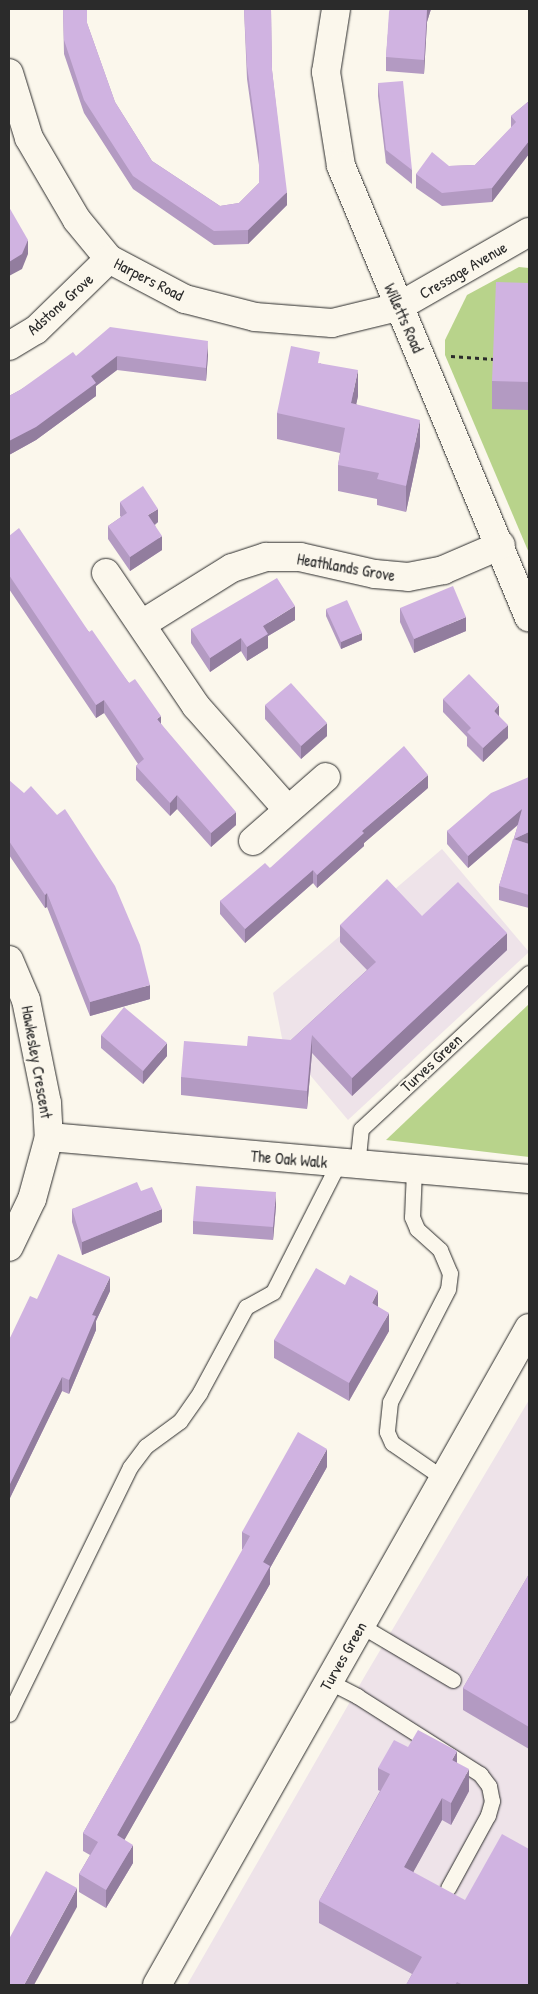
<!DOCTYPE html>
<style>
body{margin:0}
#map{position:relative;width:538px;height:1994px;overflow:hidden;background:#fbf7ec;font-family:"Patrick Hand",sans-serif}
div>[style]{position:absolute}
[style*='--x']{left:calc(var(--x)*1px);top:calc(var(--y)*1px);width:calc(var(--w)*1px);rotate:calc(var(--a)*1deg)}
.built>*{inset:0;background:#eee3e9}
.green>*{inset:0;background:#b8d38b}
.path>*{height:3px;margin-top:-1.5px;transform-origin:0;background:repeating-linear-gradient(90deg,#2b2b2b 0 4px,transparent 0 8px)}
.roads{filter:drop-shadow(0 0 1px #2b2b2b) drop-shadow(0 0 1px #2b2b2b)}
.lane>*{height:15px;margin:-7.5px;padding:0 7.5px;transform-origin:7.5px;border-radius:7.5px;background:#fbf7ec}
.street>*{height:28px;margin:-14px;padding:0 14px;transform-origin:14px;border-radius:14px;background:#fbf7ec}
.secondary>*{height:28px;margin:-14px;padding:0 14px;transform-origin:14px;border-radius:14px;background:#fbf7ec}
.wall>*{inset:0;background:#b39ac2}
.shaded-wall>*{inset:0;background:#927d9e}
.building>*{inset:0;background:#d0b3e1}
span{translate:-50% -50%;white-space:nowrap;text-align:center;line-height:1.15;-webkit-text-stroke:4px #fbf7ec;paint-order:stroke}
.street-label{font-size:16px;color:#2b2b2b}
.frame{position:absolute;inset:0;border:10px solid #2b2b2b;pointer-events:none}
</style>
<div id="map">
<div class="built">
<div style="clip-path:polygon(442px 849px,529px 952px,348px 1120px,283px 1043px,273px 993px)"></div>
<div style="clip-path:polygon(529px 1400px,529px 1985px,187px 1985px,366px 1674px)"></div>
</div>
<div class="green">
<div style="clip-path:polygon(519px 267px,529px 268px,529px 553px,445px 355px,445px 340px,467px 295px)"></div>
<div style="clip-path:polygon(529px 1004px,529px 1157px,386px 1140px)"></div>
</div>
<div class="path">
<div style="--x:451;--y:356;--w:43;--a:4"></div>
</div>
<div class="roads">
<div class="lane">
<div style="--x:357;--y:1166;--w:37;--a:-84"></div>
<div style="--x:361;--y:1129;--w:229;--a:-42.9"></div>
<div style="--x:414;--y:1170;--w:47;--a:92.4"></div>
<div style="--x:412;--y:1217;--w:13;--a:67"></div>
<div style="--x:417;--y:1229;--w:31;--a:42"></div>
<div style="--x:440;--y:1250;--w:25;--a:67"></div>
<div style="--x:450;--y:1273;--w:16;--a:97"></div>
<div style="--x:448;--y:1289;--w:127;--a:117.2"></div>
<div style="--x:390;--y:1402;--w:30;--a:96"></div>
<div style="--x:387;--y:1432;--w:12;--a:66"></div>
<div style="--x:392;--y:1443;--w:62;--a:34.5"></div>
<div style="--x:360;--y:1625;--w:108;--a:30.6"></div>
<div style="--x:328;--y:1681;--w:33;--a:27"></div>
<div style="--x:357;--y:1696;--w:146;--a:32.4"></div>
<div style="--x:480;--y:1774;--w:15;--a:53"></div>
<div style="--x:489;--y:1786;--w:15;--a:79"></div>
<div style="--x:492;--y:1801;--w:15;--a:106"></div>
<div style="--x:488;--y:1815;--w:83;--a:118.7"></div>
<div style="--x:9;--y:1714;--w:275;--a:-63.9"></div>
<div style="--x:130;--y:1467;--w:26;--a:-53"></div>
<div style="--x:146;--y:1446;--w:42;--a:-36.3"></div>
<div style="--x:180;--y:1421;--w:35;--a:-55"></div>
<div style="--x:200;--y:1392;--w:97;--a:-61.6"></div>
<div style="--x:246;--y:1307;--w:31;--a:-29"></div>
<div style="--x:273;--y:1292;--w:144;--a:-63.1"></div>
</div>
<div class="street">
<div style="--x:336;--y:9;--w:64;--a:99"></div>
<div style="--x:326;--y:72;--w:95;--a:80.9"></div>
<div style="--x:341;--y:166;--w:489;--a:67.4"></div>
<div style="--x:9;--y:73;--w:68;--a:72.9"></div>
<div style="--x:29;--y:138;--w:95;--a:59.7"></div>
<div style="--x:77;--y:220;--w:50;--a:50.6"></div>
<div style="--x:109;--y:259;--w:86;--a:27.8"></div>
<div style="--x:185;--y:299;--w:72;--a:14.4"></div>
<div style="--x:255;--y:317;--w:77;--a:4.5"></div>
<div style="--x:332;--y:323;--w:68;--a:-13.6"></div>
<div style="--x:398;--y:307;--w:151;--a:-29.8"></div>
<div style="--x:9;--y:346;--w:31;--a:-31"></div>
<div style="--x:36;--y:330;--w:102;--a:-44.2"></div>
<div style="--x:106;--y:573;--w:161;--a:55.9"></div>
<div style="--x:196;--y:706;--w:137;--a:48.5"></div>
<div style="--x:142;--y:624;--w:106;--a:-31.9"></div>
<div style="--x:232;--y:568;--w:36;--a:-18"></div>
<div style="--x:266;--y:557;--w:34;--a:0"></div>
<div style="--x:300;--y:557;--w:77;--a:12.8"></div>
<div style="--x:375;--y:574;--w:33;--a:5"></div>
<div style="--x:408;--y:577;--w:36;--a:-11"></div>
<div style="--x:443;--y:570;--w:63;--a:-23.3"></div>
<div style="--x:253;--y:841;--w:97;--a:-41.2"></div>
<div style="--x:9;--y:960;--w:43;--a:67"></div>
<div style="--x:26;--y:1000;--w:105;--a:78.5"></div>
<div style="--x:47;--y:1103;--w:34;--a:87"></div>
<div style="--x:49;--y:1137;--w:64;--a:105.3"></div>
<div style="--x:32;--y:1199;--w:53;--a:115.6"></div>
<div style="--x:49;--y:1137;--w:482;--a:5"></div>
</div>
<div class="secondary">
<div style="--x:157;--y:1985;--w:755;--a:-60.48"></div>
</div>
</div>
<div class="wall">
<div style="clip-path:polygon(63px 9px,87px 23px,115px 102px,152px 161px,220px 206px,239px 203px,259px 183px,259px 165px,247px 79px,244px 9px,271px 9px,272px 70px,287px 205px,248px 244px,214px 245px,133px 189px,84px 113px,64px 54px)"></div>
<div style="clip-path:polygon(390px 9px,431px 9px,427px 22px,424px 74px,386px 71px,386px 57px)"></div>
<div style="clip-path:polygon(378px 83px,412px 170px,412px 184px,386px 163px,378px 96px)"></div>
<div style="clip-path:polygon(529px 101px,529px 154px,492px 202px,442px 206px,416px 188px,416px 174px,449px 166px,475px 165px,511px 128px,511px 116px)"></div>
<div style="clip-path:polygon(529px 283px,529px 410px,492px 409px,492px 381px)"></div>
<div style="clip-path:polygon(208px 355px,206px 381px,117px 370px,96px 386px,96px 396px,36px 440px,9px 455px,9px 396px,20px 390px,76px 356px)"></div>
<div style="clip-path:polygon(320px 363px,358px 396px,356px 404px,420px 446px,406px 512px,377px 505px,377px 499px,338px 491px,338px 465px,340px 453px,277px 439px,277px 413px)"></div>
<div style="clip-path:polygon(120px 502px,158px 522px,155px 525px,162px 550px,130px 571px,108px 539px,108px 526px,121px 517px,120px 516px)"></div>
<div style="clip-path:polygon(9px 536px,89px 632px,161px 724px,236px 825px,211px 847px,177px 809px,170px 816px,136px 780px,136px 766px,138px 764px,104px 713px,96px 718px,9px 589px)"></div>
<div style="clip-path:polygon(400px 608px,466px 631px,414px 653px,400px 622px)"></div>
<div style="clip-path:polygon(326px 609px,362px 640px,341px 649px,326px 616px)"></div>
<div style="clip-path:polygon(295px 620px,268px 636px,268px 648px,247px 661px,241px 651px,210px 672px,191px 643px,191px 629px)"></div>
<div style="clip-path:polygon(443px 699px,499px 716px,508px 738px,483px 762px,467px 746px,467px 737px,443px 712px)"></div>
<div style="clip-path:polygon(265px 705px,327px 736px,301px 759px,265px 719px)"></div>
<div style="clip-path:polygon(529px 777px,529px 908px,499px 900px,499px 886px,518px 825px,468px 868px,447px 844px,447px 831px)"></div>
<div style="clip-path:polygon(9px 780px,150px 999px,90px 1016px,47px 907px,45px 908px,9px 855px)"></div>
<div style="clip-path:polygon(428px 788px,364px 843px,364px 846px,317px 888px,313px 883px,245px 943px,220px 914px,220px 901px,270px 868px)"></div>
<div style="clip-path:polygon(422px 916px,507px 950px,352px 1096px,312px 1053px,307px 1109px,181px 1095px,181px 1077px,247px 1046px,291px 1040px,367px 970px,340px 942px,340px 925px)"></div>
<div style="clip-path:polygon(101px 1035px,167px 1056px,143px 1084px,101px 1048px)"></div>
<div style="clip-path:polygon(141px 1191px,162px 1222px,82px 1255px,72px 1222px,72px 1209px)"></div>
<div style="clip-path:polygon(276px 1206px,273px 1240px,193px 1234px,193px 1221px)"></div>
<div style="clip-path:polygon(110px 1291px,96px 1321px,96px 1330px,69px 1394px,62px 1391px,9px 1500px,9px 1340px,37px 1299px)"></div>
<div style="clip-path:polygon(378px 1307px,389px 1331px,349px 1401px,274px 1358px,274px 1340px)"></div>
<div style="clip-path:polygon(327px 1467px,270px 1568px,270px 1584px,124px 1840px,133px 1863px,106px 1908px,79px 1892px,79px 1874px,90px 1855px,83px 1851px,83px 1833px,243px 1550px,242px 1549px,242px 1532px)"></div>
<div style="clip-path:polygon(529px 1574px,529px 1749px,463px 1710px,463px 1688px)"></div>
<div style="clip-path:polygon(408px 1747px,457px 1763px,469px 1791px,451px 1825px,442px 1820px,413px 1872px,529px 1985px,406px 1985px,412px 1974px,319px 1923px,319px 1901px,380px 1791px,378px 1790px,378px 1768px)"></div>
</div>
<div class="shaded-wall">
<div style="clip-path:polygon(427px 9px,431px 9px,427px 22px,424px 74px,424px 60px)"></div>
<div style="clip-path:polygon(529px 141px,529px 154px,492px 202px,492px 188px)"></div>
<div style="clip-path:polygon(287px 192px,287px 205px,248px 244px,248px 230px)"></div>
<div style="clip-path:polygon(28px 240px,28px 254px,22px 269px,9px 276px,9px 262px)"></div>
<div style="clip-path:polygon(208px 341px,208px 355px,206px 381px,206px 368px)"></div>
<div style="clip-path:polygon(117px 356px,117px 370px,96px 386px,96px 396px,36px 440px,9px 455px,9px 441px)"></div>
<div style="clip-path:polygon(358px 370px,358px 396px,351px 429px,351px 403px)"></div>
<div style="clip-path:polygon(420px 420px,420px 446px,406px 512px,406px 486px)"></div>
<div style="clip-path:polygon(158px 509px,158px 522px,148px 529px,148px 515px)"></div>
<div style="clip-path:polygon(162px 536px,162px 550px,130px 571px,130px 557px)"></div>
<div style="clip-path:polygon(295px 606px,295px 620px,268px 636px,268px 648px,247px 661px,247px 647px,263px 626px)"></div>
<div style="clip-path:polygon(466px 617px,466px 631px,414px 653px,414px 639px)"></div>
<div style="clip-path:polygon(362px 633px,362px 640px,341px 649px,341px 642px)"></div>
<div style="clip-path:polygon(241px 638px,241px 651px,210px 672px,210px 658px)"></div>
<div style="clip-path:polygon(104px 700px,104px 713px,96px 718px,96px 705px)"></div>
<div style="clip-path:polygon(499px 705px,499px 719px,494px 711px)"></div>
<div style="clip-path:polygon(161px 716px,161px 730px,157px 719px)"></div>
<div style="clip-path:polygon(327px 723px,327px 736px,301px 759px,301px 746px)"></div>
<div style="clip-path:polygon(508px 725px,508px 738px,483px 762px,483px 748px)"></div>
<div style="clip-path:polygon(428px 775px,428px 788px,364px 843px,364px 846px,317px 888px,317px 875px,362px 831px)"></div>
<div style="clip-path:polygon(177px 795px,177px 809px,170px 816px,170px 803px)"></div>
<div style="clip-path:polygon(522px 809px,522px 821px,468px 868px,468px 856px)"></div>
<div style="clip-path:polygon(236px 812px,236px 825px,211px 847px,211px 833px)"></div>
<div style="clip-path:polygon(529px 832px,529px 844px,514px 839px)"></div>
<div style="clip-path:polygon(313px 870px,313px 883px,245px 943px,245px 929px)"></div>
<div style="clip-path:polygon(47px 893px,47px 907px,45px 908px,45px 895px)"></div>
<div style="clip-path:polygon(507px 933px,507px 950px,352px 1096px,352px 1078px)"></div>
<div style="clip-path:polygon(150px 985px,150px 999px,90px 1016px,90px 1002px)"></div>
<div style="clip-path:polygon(312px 1035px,312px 1053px,307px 1109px,307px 1091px)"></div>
<div style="clip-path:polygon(167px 1043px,167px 1056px,143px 1084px,143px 1071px)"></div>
<div style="clip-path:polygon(276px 1192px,276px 1206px,273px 1240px,273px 1227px)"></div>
<div style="clip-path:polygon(162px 1209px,162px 1222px,82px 1255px,82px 1242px)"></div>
<div style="clip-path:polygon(110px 1277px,110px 1291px,96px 1321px,96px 1330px,69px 1394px,69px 1380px,92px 1315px)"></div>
<div style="clip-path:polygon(378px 1291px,378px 1310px,372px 1303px)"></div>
<div style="clip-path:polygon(389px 1313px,389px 1331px,349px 1401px,349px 1383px)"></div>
<div style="clip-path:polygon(62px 1377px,62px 1391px,9px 1500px,9px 1486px)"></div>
<div style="clip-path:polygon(327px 1449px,327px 1467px,270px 1568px,270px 1584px,117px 1853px,117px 1835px,263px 1562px)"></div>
<div style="clip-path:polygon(457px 1751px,457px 1773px,452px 1760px)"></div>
<div style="clip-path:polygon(469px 1769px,469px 1791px,451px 1825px,451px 1803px)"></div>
<div style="clip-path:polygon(442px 1798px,442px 1820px,404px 1889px,404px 1867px)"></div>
<div style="clip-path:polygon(133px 1845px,133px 1863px,106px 1908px,106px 1890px)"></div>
<div style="clip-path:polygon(77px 1888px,77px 1907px,34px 1985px,24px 1985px)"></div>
</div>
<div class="building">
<div style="clip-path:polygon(63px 9px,87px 9px,87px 23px,115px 102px,152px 161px,220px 206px,239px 203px,259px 183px,259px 152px,247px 66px,244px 9px,271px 9px,272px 70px,287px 192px,248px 230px,214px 231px,133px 176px,84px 100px,64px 40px)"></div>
<div style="clip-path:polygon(390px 9px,427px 9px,424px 60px,386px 57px,389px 12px)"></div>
<div style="clip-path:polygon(403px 81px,412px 170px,386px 150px,378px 83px)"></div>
<div style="clip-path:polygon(529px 101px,529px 141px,492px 188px,442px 193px,416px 174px,432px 152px,449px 166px,475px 165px,516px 122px,511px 116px)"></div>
<div style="clip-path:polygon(9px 207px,28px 240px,22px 254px,9px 262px)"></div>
<div style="clip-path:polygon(496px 282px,529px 283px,529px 382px,492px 381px)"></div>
<div style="clip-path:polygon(110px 327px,208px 341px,206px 368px,117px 356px,91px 376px,96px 383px,36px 427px,9px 441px,9px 396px,20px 390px,73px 352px,76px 356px)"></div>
<div style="clip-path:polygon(291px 346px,320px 352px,318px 363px,358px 370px,351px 403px,420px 420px,406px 486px,377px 479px,379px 473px,338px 465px,345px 428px,277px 413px)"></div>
<div style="clip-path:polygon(143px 486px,158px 509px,148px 515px,162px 536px,130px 557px,108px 526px,127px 513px,120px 502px)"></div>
<div style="clip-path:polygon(19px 528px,89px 632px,92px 630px,129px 683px,135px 679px,161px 716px,157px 719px,236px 812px,211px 833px,177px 795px,170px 803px,136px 766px,144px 759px,104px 700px,96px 705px,9px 575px,9px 536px)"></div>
<div style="clip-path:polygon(277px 578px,295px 606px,263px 626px,268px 634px,247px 647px,241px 638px,210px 658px,191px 629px)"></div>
<div style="clip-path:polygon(453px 586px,466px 617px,414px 639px,400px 608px)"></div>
<div style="clip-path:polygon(347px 600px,362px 633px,341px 642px,326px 609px)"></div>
<div style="clip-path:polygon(469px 674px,499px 705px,494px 711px,508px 725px,483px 748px,467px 732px,471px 728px,443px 699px)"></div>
<div style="clip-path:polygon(291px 683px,327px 723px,301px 746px,265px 705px)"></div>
<div style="clip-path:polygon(404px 746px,428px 775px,362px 831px,364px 833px,317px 875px,313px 870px,245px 929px,220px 901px,265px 863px,270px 868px)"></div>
<div style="clip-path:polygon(529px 777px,529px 832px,514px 839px,522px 809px,468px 856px,447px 831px,491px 793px)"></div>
<div style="clip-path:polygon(9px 780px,24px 793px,31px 786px,57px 815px,65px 809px,115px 886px,140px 945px,150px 985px,90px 1002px,47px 893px,45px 895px,9px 841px)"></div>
<div style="clip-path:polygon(513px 839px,529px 844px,529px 895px,499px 886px)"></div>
<div style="clip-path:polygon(387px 879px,422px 916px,458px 882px,507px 933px,352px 1078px,312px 1035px,307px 1091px,181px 1077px,184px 1041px,247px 1046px,248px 1036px,291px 1040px,376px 962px,340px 925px)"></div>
<div style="clip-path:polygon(124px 1007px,167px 1043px,143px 1071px,101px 1035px)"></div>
<div style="clip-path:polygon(137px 1182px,141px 1191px,152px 1187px,162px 1209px,82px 1242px,72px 1209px)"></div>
<div style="clip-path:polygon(196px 1186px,276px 1192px,273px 1227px,193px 1221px)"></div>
<div style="clip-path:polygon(58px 1254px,110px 1277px,92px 1315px,96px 1316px,69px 1380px,62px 1377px,9px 1486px,9px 1340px,30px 1296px,37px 1299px)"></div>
<div style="clip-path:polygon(316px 1268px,345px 1285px,350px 1275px,378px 1291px,372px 1303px,389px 1313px,349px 1383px,274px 1340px)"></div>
<div style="clip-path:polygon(298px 1432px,327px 1449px,263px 1562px,270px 1566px,117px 1835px,133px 1845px,106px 1890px,79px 1874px,98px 1842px,83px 1833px,250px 1536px,242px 1532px)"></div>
<div style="clip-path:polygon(529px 1574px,529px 1727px,463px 1688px)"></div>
<div style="clip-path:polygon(418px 1730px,457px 1751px,452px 1760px,469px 1769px,451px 1803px,442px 1798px,404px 1867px,465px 1900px,502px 1834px,529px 1849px,529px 1985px,463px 1985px,457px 1982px,455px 1985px,406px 1985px,422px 1957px,319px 1901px,390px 1774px,378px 1768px,394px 1740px,408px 1747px)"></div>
<div style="clip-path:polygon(46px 1871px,77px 1888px,24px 1985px,9px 1985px,9px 1939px)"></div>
</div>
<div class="street-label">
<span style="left:463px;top:270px;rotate:-30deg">Cressage Avenue</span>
<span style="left:149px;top:279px;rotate:27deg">Harpers Road</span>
<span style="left:60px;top:304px;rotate:-42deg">Adstone Grove</span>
<span style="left:404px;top:318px;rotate:66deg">Willetts Road</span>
<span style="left:346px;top:567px;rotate:10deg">Heathlands Grove</span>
<span style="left:37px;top:1062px;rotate:80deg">Hawkesley Crescent</span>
<span style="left:431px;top:1063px;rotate:-43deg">Turves Green</span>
<span style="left:289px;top:1159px;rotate:5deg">The Oak Walk</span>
<span style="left:343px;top:1656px;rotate:-60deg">Turves Green</span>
</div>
<div class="frame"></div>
</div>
